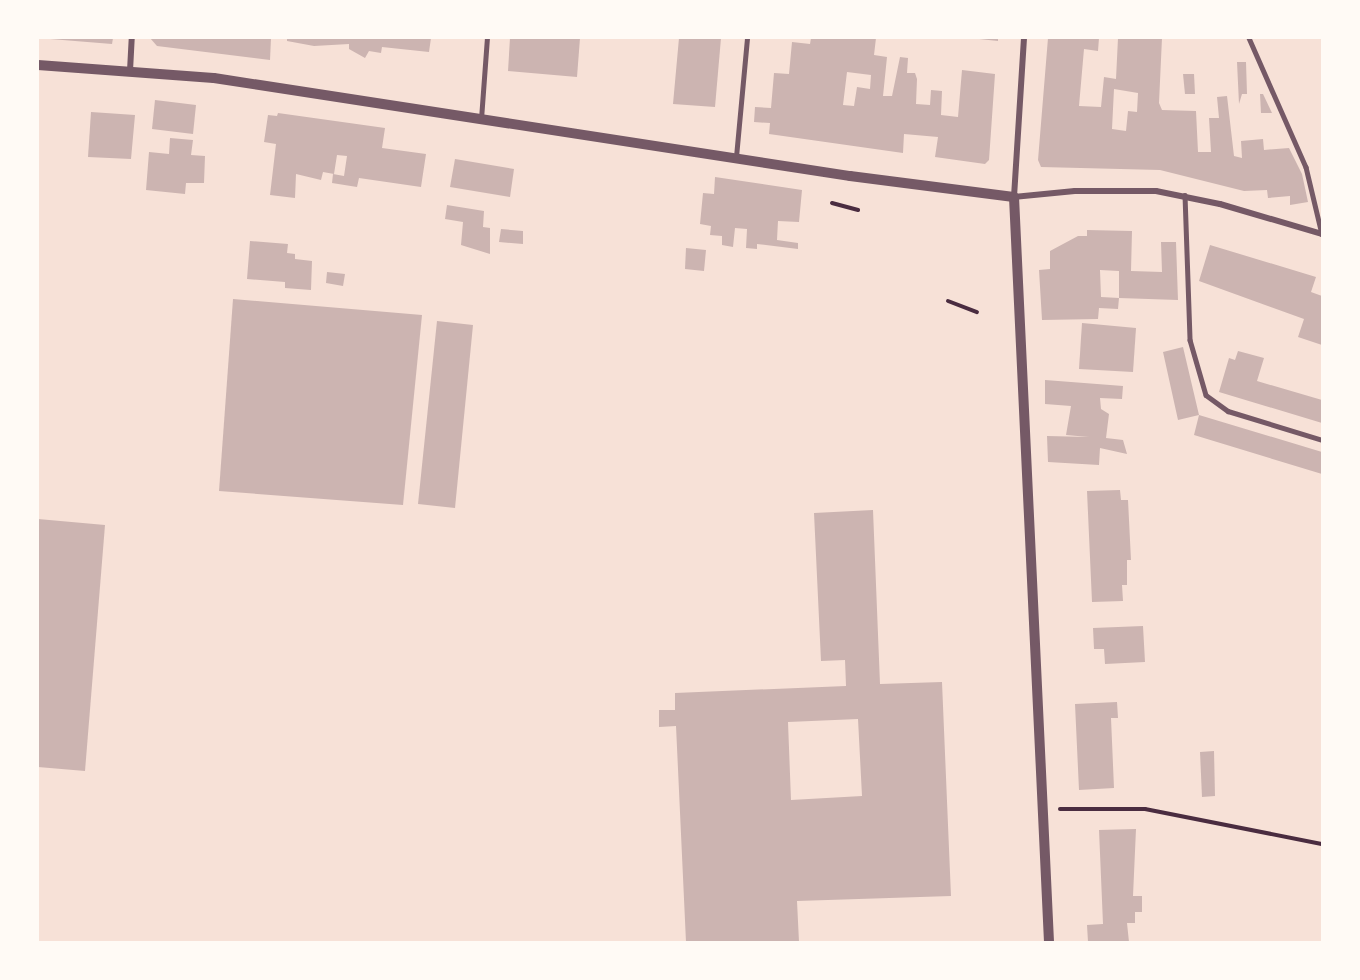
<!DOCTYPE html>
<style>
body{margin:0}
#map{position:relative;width:1360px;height:980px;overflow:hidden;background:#f7e1d7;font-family:Merriweather,serif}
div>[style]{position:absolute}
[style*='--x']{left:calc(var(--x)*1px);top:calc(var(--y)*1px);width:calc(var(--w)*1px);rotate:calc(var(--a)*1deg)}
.building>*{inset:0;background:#ccb4b1}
.path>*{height:4px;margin:-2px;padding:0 2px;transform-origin:2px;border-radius:2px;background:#4a2c40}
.service>*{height:4.5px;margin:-2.25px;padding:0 2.25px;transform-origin:2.25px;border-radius:2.25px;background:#755966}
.minor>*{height:6px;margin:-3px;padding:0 3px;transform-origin:3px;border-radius:3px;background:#755966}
.tertiary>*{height:10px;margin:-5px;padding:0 5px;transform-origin:5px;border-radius:5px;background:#755966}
span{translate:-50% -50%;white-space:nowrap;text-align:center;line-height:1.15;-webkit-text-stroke:4.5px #fffaf5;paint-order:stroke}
.frame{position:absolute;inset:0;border:39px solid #fffaf5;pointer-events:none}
</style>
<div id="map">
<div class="building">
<div style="clip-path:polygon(38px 38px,113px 38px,112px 44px)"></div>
<div style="clip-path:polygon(150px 38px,271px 38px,270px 60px,157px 46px)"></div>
<div style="clip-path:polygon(287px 38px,431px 38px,429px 52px,382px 47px,381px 53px,369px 51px,365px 58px,349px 49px,349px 44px,314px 46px,287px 41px)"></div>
<div style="clip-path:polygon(510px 38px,580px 38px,577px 77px,508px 71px)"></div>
<div style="clip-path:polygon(679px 38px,721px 38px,715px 107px,673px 104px)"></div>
<div style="clip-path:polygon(evenodd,811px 38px,876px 38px,874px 55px,887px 57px,883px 96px,892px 96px,900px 57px,908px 58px,907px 73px,915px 73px,917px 79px,916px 104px,930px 105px,931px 90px,942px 91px,941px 115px,958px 117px,962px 70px,995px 74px,989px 160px,985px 164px,935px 157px,938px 137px,904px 134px,903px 153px,769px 134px,770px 123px,754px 122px,755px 107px,771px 108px,774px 73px,789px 74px,792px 42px,810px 44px,811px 38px,847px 72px,871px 75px,870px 89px,857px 87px,854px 106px,843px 105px,847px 72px)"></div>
<div style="clip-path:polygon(970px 38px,998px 38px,998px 41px)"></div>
<div style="clip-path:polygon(evenodd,1048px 38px,1099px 38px,1098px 51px,1084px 49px,1079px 106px,1101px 107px,1104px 77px,1116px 79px,1118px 38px,1162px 38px,1159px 103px,1162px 110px,1196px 111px,1198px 152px,1211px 152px,1209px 118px,1219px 118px,1217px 97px,1227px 96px,1234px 156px,1242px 158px,1241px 141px,1263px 139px,1264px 150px,1289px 148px,1302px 174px,1308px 202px,1290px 205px,1290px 196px,1268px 198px,1267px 190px,1244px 191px,1160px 170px,1041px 167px,1038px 160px,1048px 38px,1114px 89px,1138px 93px,1137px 112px,1128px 111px,1126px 131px,1112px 129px,1114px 89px)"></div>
<div style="clip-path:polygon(1237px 62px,1246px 62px,1247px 94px,1242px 94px,1239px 104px)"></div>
<div style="clip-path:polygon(1183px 74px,1194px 74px,1195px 94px,1185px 94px)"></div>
<div style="clip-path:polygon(1260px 94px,1263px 94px,1272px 113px,1261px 113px)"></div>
<div style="clip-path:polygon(155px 100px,196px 105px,193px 134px,152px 129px)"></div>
<div style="clip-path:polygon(91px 112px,135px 115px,131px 159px,88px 157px)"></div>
<div style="clip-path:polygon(278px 113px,385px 128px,382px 148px,426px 154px,421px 187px,359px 178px,357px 187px,332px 183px,333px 174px,344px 176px,347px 156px,337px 155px,334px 174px,323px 172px,321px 180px,296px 174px,295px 198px,270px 195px,276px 144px,264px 142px,268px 115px,277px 116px)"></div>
<div style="clip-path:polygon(170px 138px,193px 140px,191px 155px,205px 156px,204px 183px,186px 183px,185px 194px,146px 190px,149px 152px,169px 154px)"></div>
<div style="clip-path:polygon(455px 159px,514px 169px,510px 197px,450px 187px)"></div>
<div style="clip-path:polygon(715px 177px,802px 190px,799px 222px,778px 221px,777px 240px,798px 243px,798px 249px,757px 244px,757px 249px,746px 248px,747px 229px,735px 228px,733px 247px,722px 245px,722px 236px,710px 235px,711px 226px,700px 224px,703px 193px,714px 194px)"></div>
<div style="clip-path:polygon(447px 205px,484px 211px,483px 227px,490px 228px,490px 254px,461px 245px,463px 222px,445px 219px)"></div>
<div style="clip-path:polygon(501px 229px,523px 231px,523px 244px,499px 242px)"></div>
<div style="clip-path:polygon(1087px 230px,1132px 231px,1131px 271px,1162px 272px,1161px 242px,1176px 242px,1178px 300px,1119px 298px,1119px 271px,1100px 270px,1101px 297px,1119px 298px,1118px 309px,1099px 308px,1098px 319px,1042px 320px,1039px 270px,1050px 269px,1050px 251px,1078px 236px,1087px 236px)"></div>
<div style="clip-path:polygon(250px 241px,288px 244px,287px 253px,295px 254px,295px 259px,312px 261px,311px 290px,285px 288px,285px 282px,247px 279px)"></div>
<div style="clip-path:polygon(1210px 245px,1316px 277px,1311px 292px,1322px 296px,1322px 345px,1298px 337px,1304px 319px,1199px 281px)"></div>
<div style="clip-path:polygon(686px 248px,706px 250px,704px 271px,685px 269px)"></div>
<div style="clip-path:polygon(327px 272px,345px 274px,343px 286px,326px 283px)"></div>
<div style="clip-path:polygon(233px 299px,422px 315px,403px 505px,219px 491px)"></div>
<div style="clip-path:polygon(437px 321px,473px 325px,455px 508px,418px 504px)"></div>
<div style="clip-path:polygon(1082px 323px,1136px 328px,1133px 372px,1079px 369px)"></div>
<div style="clip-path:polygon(1183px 347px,1199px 415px,1322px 452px,1322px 474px,1194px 435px,1199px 415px,1178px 420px,1163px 352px)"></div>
<div style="clip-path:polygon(1238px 351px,1264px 358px,1257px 381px,1322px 400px,1322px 423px,1219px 392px,1229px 358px,1235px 360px)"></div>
<div style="clip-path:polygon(1045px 380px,1123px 386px,1122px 399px,1100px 398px,1101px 409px,1109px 414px,1106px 438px,1123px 440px,1127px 454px,1100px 448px,1099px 465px,1048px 462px,1047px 436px,1089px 437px,1066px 435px,1071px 406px,1045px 404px)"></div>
<div style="clip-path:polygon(1120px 490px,1121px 500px,1128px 500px,1131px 560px,1127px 560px,1127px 585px,1122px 585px,1123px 601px,1092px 602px,1087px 491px)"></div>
<div style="clip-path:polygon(evenodd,873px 510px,880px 684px,942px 682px,951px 896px,797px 901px,799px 942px,686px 942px,676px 726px,659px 727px,659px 710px,675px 710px,675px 693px,846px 686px,845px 660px,821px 661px,814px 513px,873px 510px,858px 719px,862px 796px,791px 800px,788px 722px,858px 719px)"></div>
<div style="clip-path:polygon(38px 519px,105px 525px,85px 771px,38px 767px)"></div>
<div style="clip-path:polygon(1143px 626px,1145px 662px,1105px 664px,1104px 649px,1094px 649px,1093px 628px)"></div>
<div style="clip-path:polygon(1117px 702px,1118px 718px,1111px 718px,1114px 788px,1079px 790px,1075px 704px)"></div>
<div style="clip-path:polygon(1214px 751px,1215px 796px,1202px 797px,1200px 752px)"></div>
<div style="clip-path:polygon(1136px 829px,1133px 896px,1142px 896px,1142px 912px,1135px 912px,1135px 923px,1127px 923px,1129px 942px,1088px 942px,1087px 925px,1103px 924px,1099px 830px)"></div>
</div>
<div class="path">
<div style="--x:832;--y:203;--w:27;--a:15"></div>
<div style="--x:948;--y:301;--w:31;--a:21"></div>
<div style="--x:1060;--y:809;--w:85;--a:0"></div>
<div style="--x:1145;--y:809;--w:180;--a:11.2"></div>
</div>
<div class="service">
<div style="--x:1249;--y:38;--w:141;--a:66.2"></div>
<div style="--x:1306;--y:167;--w:69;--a:76.6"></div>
<div style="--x:481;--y:119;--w:81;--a:-85.8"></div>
<div style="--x:736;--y:157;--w:120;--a:-84.7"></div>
<div style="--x:1185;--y:195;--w:145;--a:88"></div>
<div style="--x:1190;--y:340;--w:57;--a:73.8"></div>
<div style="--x:1206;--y:395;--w:27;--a:36"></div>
<div style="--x:1228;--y:411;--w:98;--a:17.1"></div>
</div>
<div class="minor">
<div style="--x:1024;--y:38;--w:159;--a:93.6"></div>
<div style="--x:1014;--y:197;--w:61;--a:-5.6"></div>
<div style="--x:1075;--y:191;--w:81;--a:0"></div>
<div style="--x:1156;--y:191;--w:65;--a:11.5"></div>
<div style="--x:1220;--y:204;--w:106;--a:16.4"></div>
<div style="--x:130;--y:71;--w:33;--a:-87"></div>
</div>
<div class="tertiary">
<div style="--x:38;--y:65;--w:176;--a:4.2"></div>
<div style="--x:214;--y:78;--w:644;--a:8.76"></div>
<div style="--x:850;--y:176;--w:165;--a:7.3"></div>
<div style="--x:1014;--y:197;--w:746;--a:87.31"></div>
</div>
<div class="frame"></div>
</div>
